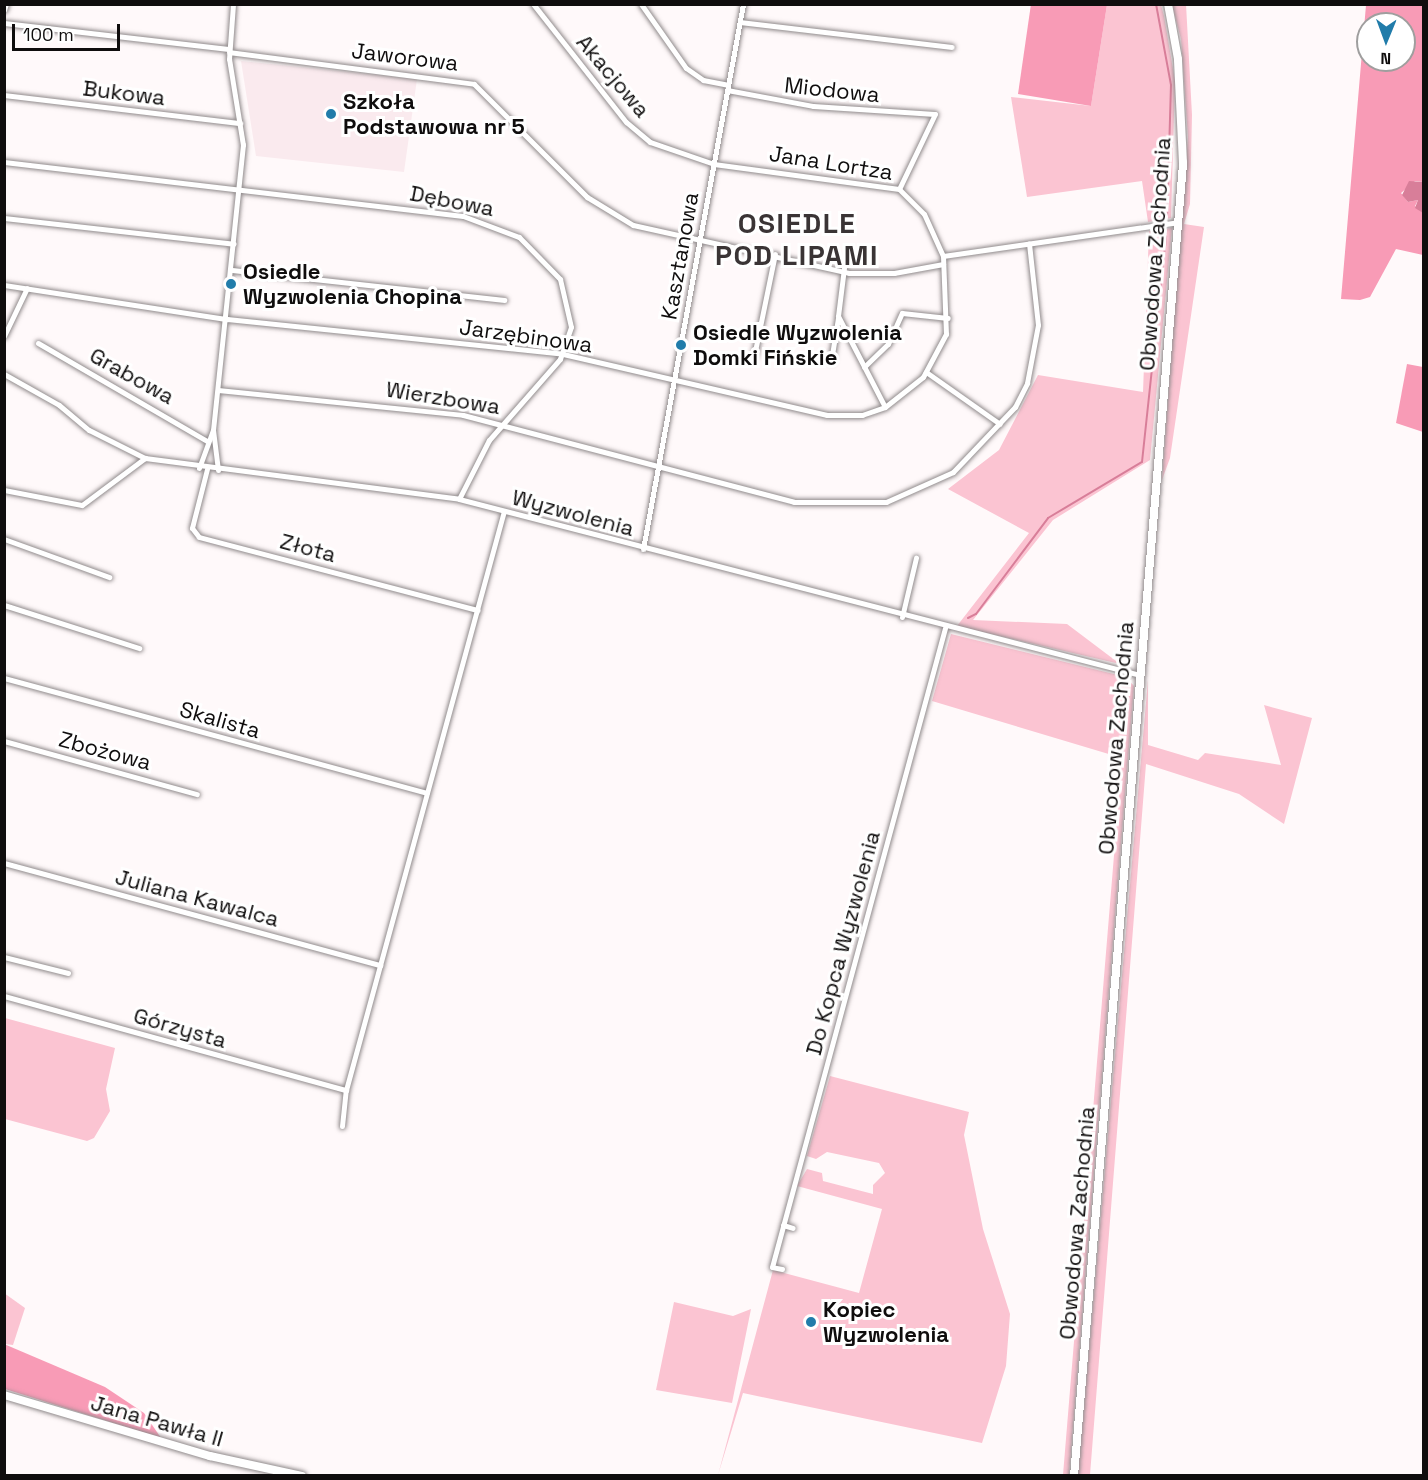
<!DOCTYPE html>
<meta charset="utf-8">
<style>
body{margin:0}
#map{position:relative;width:1428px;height:1480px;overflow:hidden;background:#fff9fa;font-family:"Space Grotesk",sans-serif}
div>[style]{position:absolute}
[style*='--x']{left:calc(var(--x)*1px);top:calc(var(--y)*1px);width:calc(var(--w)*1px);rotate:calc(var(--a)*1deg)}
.built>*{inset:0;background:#faeaee}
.green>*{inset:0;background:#fbc4d2}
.forest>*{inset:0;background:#f89bb6}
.water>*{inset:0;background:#d87e99}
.stream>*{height:2px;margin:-1px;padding:0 1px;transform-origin:1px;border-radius:1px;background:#d87e99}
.roads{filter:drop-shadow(0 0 2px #918b8c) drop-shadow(0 0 2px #918b8c)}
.street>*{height:5px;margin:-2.5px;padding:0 2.5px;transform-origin:2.5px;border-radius:2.5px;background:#fff}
.secondary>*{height:8px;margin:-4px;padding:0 4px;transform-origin:4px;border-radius:4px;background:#fff}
.dots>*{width:16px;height:16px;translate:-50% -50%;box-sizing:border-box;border:3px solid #fff;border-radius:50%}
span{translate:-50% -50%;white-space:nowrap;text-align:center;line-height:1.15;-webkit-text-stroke:6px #fff;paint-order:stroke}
.street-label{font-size:22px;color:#0f0d0d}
.poi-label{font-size:22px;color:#0f0d0d;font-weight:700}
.left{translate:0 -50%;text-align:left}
.district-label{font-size:28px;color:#3a3435;font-weight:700;letter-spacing:1.5px}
.frame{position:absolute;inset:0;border:6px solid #0f0d0d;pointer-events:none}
.north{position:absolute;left:1356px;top:12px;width:60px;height:60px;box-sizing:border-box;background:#fff;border:2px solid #9f9e9e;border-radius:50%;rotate:181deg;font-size:16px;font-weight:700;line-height:24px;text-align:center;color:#0f0d0d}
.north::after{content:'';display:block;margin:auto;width:21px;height:27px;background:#217caa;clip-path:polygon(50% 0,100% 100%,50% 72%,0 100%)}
.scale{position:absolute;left:12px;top:24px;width:108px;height:27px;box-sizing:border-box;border:3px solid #0f0d0d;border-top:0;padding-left:8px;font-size:18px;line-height:21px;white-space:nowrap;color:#0f0d0d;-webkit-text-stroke:4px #fff;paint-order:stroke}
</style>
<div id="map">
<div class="built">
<div style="clip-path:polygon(241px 61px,417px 79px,404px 172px,256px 156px)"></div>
</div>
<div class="green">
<div style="clip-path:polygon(1186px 4px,1192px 115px,1190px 204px,1184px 224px,1204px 227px,1170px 458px,1162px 480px,1188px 137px,1181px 39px,1172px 5px)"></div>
<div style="clip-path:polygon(1107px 5px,1161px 5px,1164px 16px,1175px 81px,1171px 218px,1148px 222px,1142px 181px,1027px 197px,1011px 97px,1091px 106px)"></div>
<div style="clip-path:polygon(1172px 228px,1150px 460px,1053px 520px,973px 620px,1067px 624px,1120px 664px,957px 626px,1029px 533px,948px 489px,999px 450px,1038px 375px,1143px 392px,1149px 231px)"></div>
<div style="clip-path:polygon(951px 634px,1126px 677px,1134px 686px,1069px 1475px,1063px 1475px,1122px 758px,932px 701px)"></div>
<div style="clip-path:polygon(1148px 680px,1148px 745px,1198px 760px,1205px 753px,1281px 765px,1264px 705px,1312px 718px,1284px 824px,1239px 794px,1146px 764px,1090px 1475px,1078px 1476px)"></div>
<div style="clip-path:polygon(5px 1018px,115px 1048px,106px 1089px,110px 1111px,94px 1138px,87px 1141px,5px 1119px)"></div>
<div style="clip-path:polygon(830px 1076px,969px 1112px,964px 1135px,983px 1229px,1010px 1314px,1006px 1366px,982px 1443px,743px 1393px,718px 1475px,773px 1270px,859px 1293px,882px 1209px,797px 1186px,807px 1169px,822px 1173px,823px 1181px,873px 1194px,873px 1185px,885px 1173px,879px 1163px,827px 1152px,816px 1159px,807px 1156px)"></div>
<div style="clip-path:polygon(4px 1293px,25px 1308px,13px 1345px,5px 1344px)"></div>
<div style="clip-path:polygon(674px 1302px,733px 1316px,751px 1309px,732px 1403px,656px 1390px)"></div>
</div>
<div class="forest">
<div style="clip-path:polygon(1031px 4px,1107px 5px,1091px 106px,1018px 94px)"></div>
<div style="clip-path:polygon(evenodd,1366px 5px,1423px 5px,1423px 182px,1415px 181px,1401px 193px,1408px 202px,1418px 200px,1415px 206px,1423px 213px,1423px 255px,1396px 249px,1370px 297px,1360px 300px,1341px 299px,1366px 5px,1368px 24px,1404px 24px,1404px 60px,1368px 60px,1368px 24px)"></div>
<div style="clip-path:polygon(1407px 364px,1423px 367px,1423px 432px,1396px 423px)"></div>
<div style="clip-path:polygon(4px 1344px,105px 1387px,144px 1413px,161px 1438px,5px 1389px)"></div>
</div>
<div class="water">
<div style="clip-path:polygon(1409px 181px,1423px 182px,1423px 213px,1415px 208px,1418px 200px,1408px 202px,1402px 195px)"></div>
</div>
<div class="stream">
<div style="--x:1156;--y:4;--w:82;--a:79.5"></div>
<div style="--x:1171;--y:85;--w:131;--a:91.7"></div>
<div style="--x:968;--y:618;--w:9;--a:-27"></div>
<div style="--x:976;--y:614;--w:120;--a:-53.1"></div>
<div style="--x:1048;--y:518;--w:109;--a:-30.8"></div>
<div style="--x:1142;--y:462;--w:227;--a:-83.9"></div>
</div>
<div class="roads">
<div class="street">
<div style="--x:641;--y:4;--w:78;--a:54.9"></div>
<div style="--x:686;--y:68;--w:21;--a:35"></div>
<div style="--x:703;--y:80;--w:25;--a:11"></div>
<div style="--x:4;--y:10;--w:6;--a:-72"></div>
<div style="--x:740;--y:22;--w:213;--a:6.7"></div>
<div style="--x:4;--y:23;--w:226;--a:6.6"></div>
<div style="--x:229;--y:52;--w:247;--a:7.4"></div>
<div style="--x:474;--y:84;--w:160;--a:45"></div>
<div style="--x:587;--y:197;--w:54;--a:31.3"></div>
<div style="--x:633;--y:225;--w:221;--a:12.5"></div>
<div style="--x:849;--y:273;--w:45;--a:0"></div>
<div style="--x:894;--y:273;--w:50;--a:-10.4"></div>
<div style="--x:727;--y:90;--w:87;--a:10.5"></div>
<div style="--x:813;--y:106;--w:122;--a:3.8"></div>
<div style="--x:935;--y:114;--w:83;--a:115.6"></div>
<div style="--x:4;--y:95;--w:238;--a:6.8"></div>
<div style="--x:4;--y:162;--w:462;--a:6.7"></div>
<div style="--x:463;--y:216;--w:60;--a:20.6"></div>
<div style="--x:519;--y:237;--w:59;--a:45.7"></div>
<div style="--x:560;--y:279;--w:49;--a:77.1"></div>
<div style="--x:571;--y:327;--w:34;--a:109"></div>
<div style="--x:560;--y:359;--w:108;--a:131.2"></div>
<div style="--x:489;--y:440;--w:66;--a:117"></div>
<div style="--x:4;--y:218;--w:231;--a:6.4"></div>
<div style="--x:943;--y:256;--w:237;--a:-8.2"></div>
<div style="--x:844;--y:268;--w:48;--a:97.1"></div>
<div style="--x:838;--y:316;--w:102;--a:62.7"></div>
<div style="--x:232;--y:270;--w:274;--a:6.3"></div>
<div style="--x:4;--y:285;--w:226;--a:8.7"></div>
<div style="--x:227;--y:319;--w:338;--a:5.9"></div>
<div style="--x:563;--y:354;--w:271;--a:13"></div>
<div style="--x:827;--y:415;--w:35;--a:0"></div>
<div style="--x:862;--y:415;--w:24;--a:-19"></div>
<div style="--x:885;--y:407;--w:48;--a:-38.3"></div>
<div style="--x:923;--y:377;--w:49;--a:-61.9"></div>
<div style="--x:946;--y:334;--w:78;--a:-92.2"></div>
<div style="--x:943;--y:256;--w:46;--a:-114.3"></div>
<div style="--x:924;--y:214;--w:35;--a:-135"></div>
<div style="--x:899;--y:189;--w:187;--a:-172.3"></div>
<div style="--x:714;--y:164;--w:68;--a:-161"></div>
<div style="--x:650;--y:142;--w:31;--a:-140"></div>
<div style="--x:626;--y:122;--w:150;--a:-128.2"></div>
<div style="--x:4;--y:336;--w:53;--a:-64.4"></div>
<div style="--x:38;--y:343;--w:195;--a:30.1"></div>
<div style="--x:754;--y:356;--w:104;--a:-78.4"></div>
<div style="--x:831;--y:361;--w:44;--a:-80.8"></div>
<div style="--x:864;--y:367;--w:33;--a:-44"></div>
<div style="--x:888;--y:344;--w:34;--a:-66"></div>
<div style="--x:902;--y:313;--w:46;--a:6.2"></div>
<div style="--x:926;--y:372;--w:90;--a:35.1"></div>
<div style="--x:4;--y:374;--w:63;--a:29.4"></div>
<div style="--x:59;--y:405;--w:39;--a:40"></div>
<div style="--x:89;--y:430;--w:63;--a:26.6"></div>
<div style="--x:145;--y:458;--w:317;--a:7.4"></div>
<div style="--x:459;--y:499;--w:703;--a:14.49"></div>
<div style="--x:218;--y:390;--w:246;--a:5.8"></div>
<div style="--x:463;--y:415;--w:342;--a:14.7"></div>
<div style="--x:794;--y:502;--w:92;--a:0"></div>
<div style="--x:886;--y:502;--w:73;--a:-24.1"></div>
<div style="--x:953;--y:472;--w:90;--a:-46.4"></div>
<div style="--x:1015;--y:407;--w:27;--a:-63"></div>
<div style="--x:1027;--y:383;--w:59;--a:-79.3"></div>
<div style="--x:1038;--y:325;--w:82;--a:-96.3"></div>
<div style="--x:199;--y:468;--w:40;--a:-69.8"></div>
<div style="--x:207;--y:469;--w:61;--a:104.3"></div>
<div style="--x:192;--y:528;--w:11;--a:52"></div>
<div style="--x:199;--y:537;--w:288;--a:14.7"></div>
<div style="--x:218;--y:470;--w:40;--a:-97.1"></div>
<div style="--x:213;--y:430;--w:287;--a:-84"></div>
<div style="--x:243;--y:145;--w:87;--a:-99.2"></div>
<div style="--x:229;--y:59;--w:55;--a:-85.8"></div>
<div style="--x:4;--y:490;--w:79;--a:10.9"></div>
<div style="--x:82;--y:505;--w:79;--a:-36.7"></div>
<div style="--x:4;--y:539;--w:112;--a:19.9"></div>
<div style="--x:643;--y:549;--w:554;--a:-79.6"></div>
<div style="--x:4;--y:605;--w:142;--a:17.7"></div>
<div style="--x:902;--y:617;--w:61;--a:-76.7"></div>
<div style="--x:4;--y:678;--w:438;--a:15.2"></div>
<div style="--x:4;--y:741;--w:200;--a:15.4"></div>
<div style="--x:4;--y:863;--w:390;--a:15.2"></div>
<div style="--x:4;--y:957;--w:66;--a:14"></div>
<div style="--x:4;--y:996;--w:355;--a:15.4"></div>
<div style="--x:342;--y:1126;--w:36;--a:-84"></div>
<div style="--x:346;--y:1090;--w:600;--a:-74.74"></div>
<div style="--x:783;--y:1225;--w:10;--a:17"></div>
<div style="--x:782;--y:1269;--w:10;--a:-169"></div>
<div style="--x:772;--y:1267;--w:662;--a:-74.85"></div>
</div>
<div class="secondary">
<div style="--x:4;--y:1395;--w:215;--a:16.5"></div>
<div style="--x:210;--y:1456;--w:94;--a:12.3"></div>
<div style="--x:1074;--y:1476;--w:1318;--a:-85.25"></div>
<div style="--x:1183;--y:163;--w:104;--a:-92.8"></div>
<div style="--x:1178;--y:59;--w:56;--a:-100.3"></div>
</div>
</div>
<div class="dots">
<div style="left:331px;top:114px;background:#217caa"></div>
<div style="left:231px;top:284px;background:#217caa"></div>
<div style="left:681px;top:345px;background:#217caa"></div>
<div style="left:811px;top:1322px;background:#217caa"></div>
</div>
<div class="street-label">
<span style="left:405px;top:57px;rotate:7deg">Jaworowa</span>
<span style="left:613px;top:76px;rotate:50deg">Akacjowa</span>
<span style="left:832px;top:90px;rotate:6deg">Miodowa</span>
<span style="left:124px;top:93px;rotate:7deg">Bukowa</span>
<span style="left:831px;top:163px;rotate:9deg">Jana Lortza</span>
<span style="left:452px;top:201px;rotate:11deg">Dębowa</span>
<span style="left:1155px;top:254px;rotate:-86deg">Obwodowa Zachodnia</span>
<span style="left:680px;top:256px;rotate:-80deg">Kasztanowa</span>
<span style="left:526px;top:336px;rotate:8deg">Jarzębinowa</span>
<span style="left:132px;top:376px;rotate:29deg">Grabowa</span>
<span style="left:443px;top:398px;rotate:9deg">Wierzbowa</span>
<span style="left:573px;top:513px;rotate:15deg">Wyzwolenia</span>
<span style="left:308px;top:548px;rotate:15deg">Złota</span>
<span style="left:220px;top:720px;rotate:16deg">Skalista</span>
<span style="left:1116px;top:738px;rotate:-85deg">Obwodowa Zachodnia</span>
<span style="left:105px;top:751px;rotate:15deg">Zbożowa</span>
<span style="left:197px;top:898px;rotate:15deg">Juliana Kawalca</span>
<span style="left:843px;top:943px;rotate:-75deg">Do Kopca Wyzwolenia</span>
<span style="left:180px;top:1028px;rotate:16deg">Górzysta</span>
<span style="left:1077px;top:1223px;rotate:-85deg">Obwodowa Zachodnia</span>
<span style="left:157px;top:1421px;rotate:16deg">Jana Pawła II</span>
</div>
<div class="poi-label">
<span class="left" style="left:343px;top:114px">Szkoła<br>Podstawowa nr 5</span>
<span class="left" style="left:243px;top:284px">Osiedle<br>Wyzwolenia Chopina</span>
<span class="left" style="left:693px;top:345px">Osiedle Wyzwolenia<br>Domki Fińskie</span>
<span class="left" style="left:823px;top:1322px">Kopiec<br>Wyzwolenia</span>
</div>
<div class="district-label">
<span style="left:797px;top:239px">OSIEDLE<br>POD LIPAMI</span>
</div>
<div class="frame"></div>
<div class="north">N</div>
<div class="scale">100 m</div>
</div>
